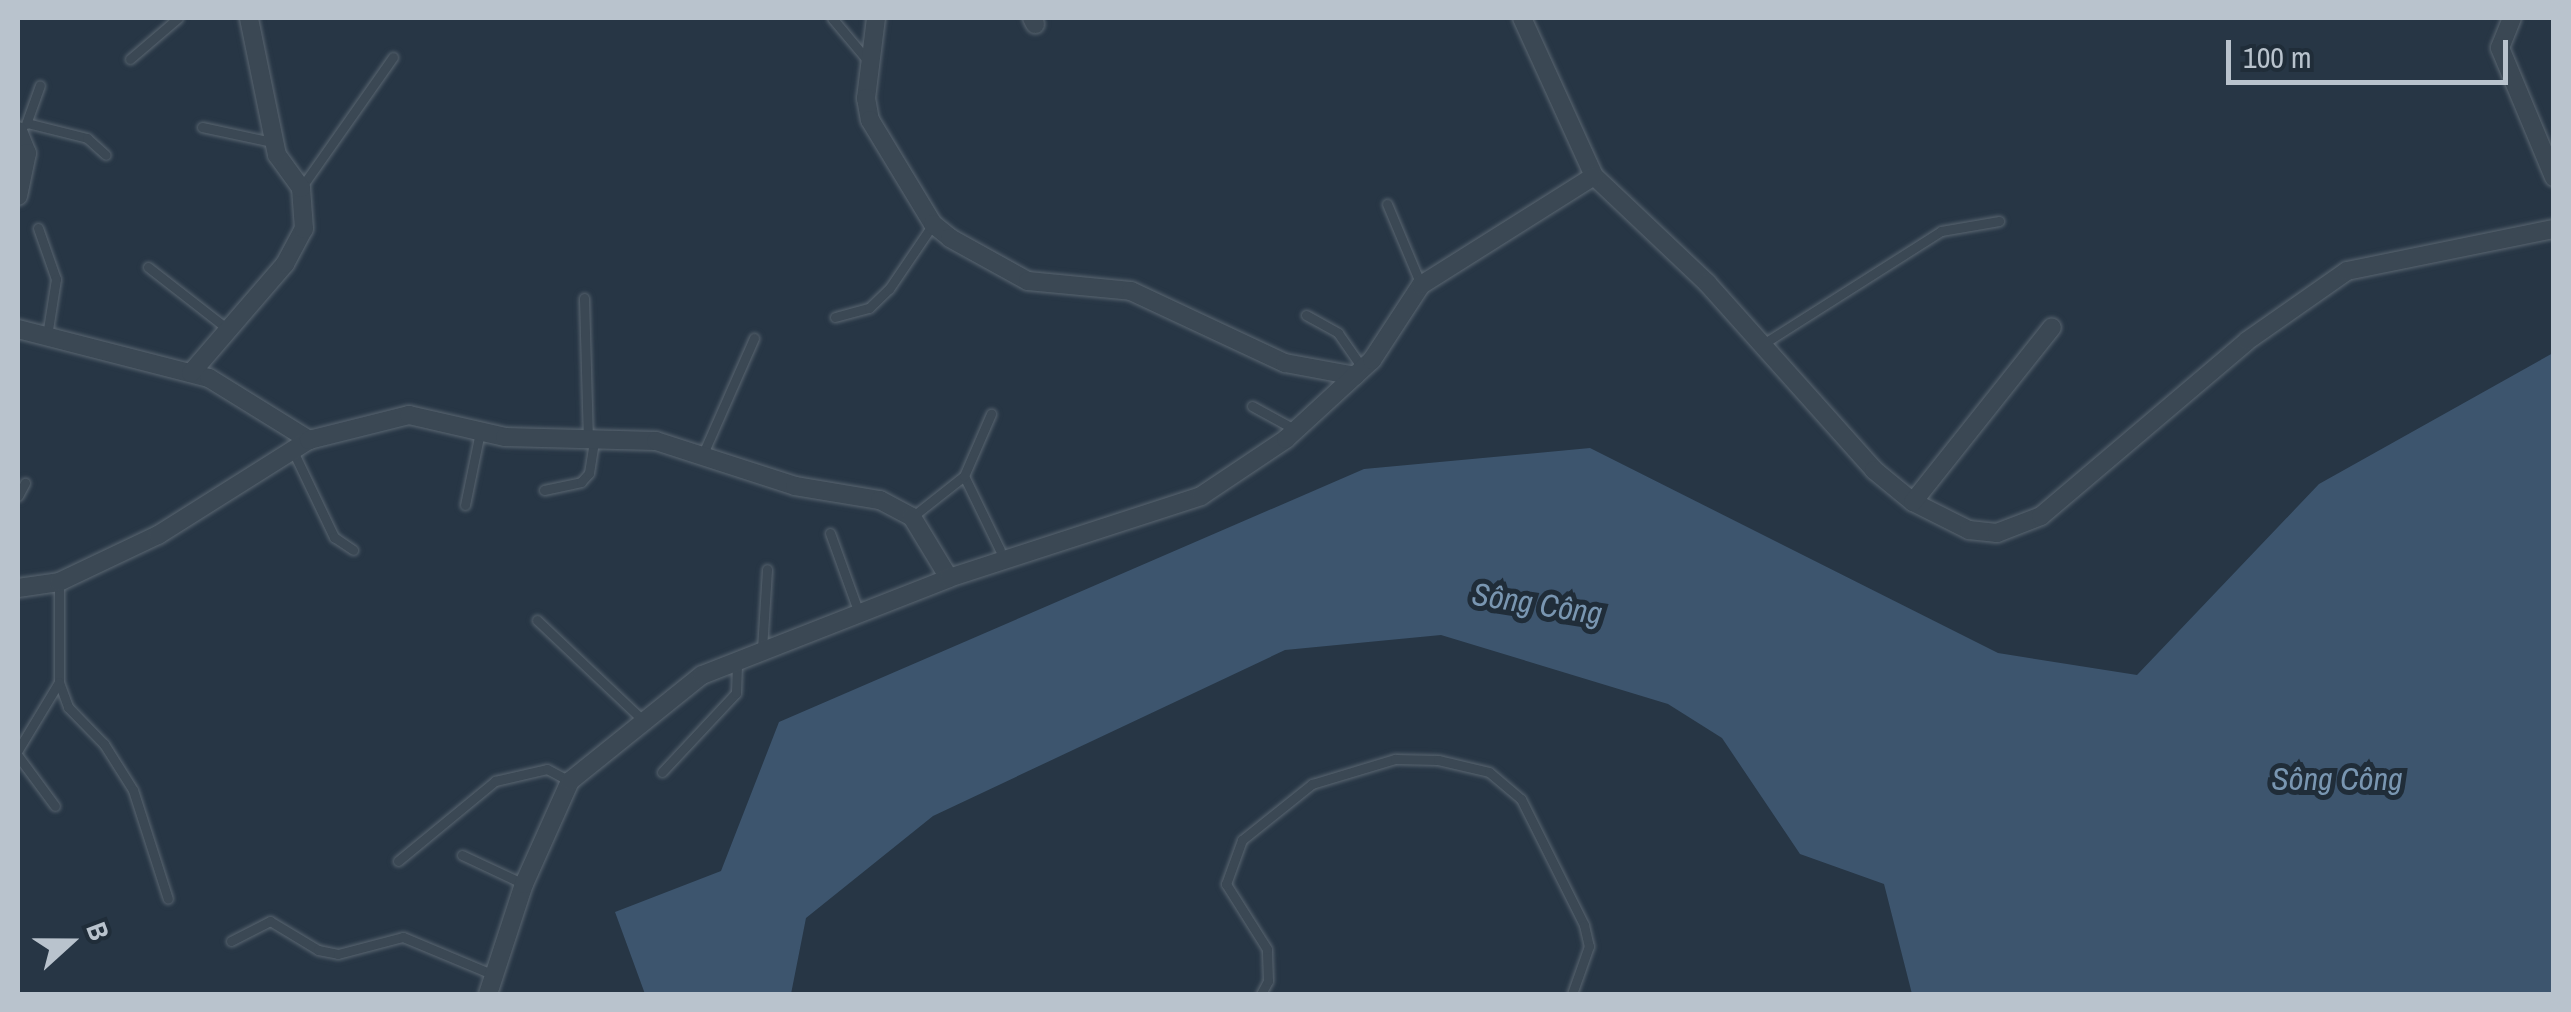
<!DOCTYPE html>
<meta charset="utf-8">
<style>
body{margin:0}
#map{position:relative;width:2571px;height:1012px;overflow:hidden;background:#273645;font-family:"Archivo Narrow",sans-serif}
div>[style]{position:absolute}
[style*='--x']{left:calc(var(--x)*1px);top:calc(var(--y)*1px);width:calc(var(--w)*1px);rotate:calc(var(--a)*1deg)}
.water>*{inset:0;background:#3d556e}
.roads{filter:drop-shadow(0 0 2px #5a6671) drop-shadow(0 0 2px #5a6671)}
.service>*{height:9px;margin:-4.5px;padding:0 4.5px;transform-origin:4.5px;border-radius:4.5px;background:#3b4854}
.minor>*{height:18px;margin:-9px;padding:0 9px;transform-origin:9px;border-radius:9px;background:#3b4854}
span{translate:-50% -50%;white-space:nowrap;text-align:center;line-height:1.15;-webkit-text-stroke:10px #202d39;paint-order:stroke}
.water-label{font-size:32px;color:#7996b1;font-style:italic}
.frame{position:absolute;inset:0;border:20px solid #b9c3cd;pointer-events:none}
.north{position:absolute;left:20px;top:892px;width:100px;height:100px;-webkit-text-stroke:8px #202d39;paint-order:stroke;rotate:69deg;font-size:28px;font-weight:700;line-height:40px;text-align:center;color:#b9c3cd}
.north::after{content:'';display:block;margin:auto;width:35px;height:45px;background:#b9c3cd;clip-path:polygon(50% 0,100% 100%,50% 72%,0 100%)}
.scale{position:absolute;left:2226px;top:40px;width:282px;height:45px;box-sizing:border-box;border:5px solid #b9c3cd;border-top:0;padding-left:12px;font-size:30px;line-height:35px;white-space:nowrap;color:#b9c3cd;-webkit-text-stroke:8px #202d39;paint-order:stroke}
</style>
<div id="map">
<div class="water">
<div style="clip-path:polygon(2553px 353px,2553px 994px,1912px 994px,1884px 884px,1800px 854px,1722px 738px,1668px 704px,1441px 635px,1285px 650px,933px 816px,806px 918px,791px 994px,645px 994px,615px 912px,721px 871px,779px 722px,1364px 469px,1590px 448px,1998px 653px,2137px 675px,2319px 484px)"></div>
</div>
<div class="roads">
<div class="service">
<div style="--x:832;--y:18;--w:56;--a:50.1"></div>
<div style="--x:130;--y:59;--w:63;--a:-40.5"></div>
<div style="--x:27;--y:123;--w:62;--a:14"></div>
<div style="--x:87;--y:138;--w:25;--a:42"></div>
<div style="--x:26;--y:124;--w:41;--a:-70.3"></div>
<div style="--x:202;--y:127;--w:72;--a:12.1"></div>
<div style="--x:301;--y:188;--w:160;--a:-54.9"></div>
<div style="--x:1387;--y:204;--w:88;--a:67.2"></div>
<div style="--x:38;--y:228;--w:54;--a:70.6"></div>
<div style="--x:56;--y:279;--w:58;--a:99"></div>
<div style="--x:148;--y:267;--w:98;--a:37.9"></div>
<div style="--x:584;--y:298;--w:140;--a:88.4"></div>
<div style="--x:1306;--y:315;--w:37;--a:29"></div>
<div style="--x:1338;--y:333;--w:44;--a:55.2"></div>
<div style="--x:835;--y:317;--w:35;--a:-15"></div>
<div style="--x:869;--y:308;--w:28;--a:-44"></div>
<div style="--x:889;--y:289;--w:78;--a:-55.9"></div>
<div style="--x:1763;--y:344;--w:211;--a:-32.4"></div>
<div style="--x:1941;--y:231;--w:59;--a:-9.8"></div>
<div style="--x:1252;--y:406;--w:48;--a:28.7"></div>
<div style="--x:292;--y:449;--w:98;--a:64.5"></div>
<div style="--x:334;--y:537;--w:23;--a:34"></div>
<div style="--x:702;--y:456;--w:129;--a:-66.2"></div>
<div style="--x:964;--y:476;--w:82;--a:64.1"></div>
<div style="--x:544;--y:490;--w:38;--a:-12"></div>
<div style="--x:581;--y:482;--w:12;--a:-48"></div>
<div style="--x:589;--y:473;--w:33;--a:-81"></div>
<div style="--x:18;--y:496;--w:15;--a:-62"></div>
<div style="--x:465;--y:505;--w:75;--a:-78.4"></div>
<div style="--x:912;--y:517;--w:66;--a:-38.3"></div>
<div style="--x:964;--y:476;--w:68;--a:-66.5"></div>
<div style="--x:830;--y:533;--w:85;--a:70.1"></div>
<div style="--x:59;--y:582;--w:100;--a:90"></div>
<div style="--x:59;--y:682;--w:27;--a:70"></div>
<div style="--x:68;--y:707;--w:52;--a:45.8"></div>
<div style="--x:104;--y:744;--w:54;--a:57.8"></div>
<div style="--x:133;--y:790;--w:114;--a:72.2"></div>
<div style="--x:537;--y:620;--w:149;--a:43.4"></div>
<div style="--x:762;--y:649;--w:80;--a:-86.4"></div>
<div style="--x:18;--y:750;--w:79;--a:-58.9"></div>
<div style="--x:18;--y:756;--w:62;--a:53.5"></div>
<div style="--x:662;--y:772;--w:108;--a:-46.9"></div>
<div style="--x:736;--y:693;--w:30;--a:-88"></div>
<div style="--x:462;--y:855;--w:68;--a:25.1"></div>
<div style="--x:398;--y:861;--w:126;--a:-39.5"></div>
<div style="--x:495;--y:781;--w:53;--a:-13"></div>
<div style="--x:547;--y:769;--w:26;--a:28"></div>
<div style="--x:231;--y:941;--w:44;--a:-27.1"></div>
<div style="--x:270;--y:921;--w:56;--a:31.1"></div>
<div style="--x:318;--y:950;--w:20;--a:11"></div>
<div style="--x:338;--y:954;--w:67;--a:-14.7"></div>
<div style="--x:403;--y:937;--w:99;--a:22.7"></div>
<div style="--x:1261;--y:994;--w:15;--a:-62"></div>
<div style="--x:1268;--y:981;--w:32;--a:-92"></div>
<div style="--x:1267;--y:949;--w:77;--a:-122.2"></div>
<div style="--x:1226;--y:884;--w:47;--a:-70"></div>
<div style="--x:1242;--y:840;--w:90;--a:-38.7"></div>
<div style="--x:1312;--y:784;--w:87;--a:-16.8"></div>
<div style="--x:1395;--y:759;--w:43;--a:1.3"></div>
<div style="--x:1438;--y:760;--w:52;--a:13.2"></div>
<div style="--x:1489;--y:772;--w:42;--a:40.2"></div>
<div style="--x:1521;--y:799;--w:141;--a:63.4"></div>
<div style="--x:1584;--y:925;--w:22;--a:77"></div>
<div style="--x:1589;--y:946;--w:51;--a:109.5"></div>
</div>
<div class="minor">
<div style="--x:876;--y:18;--w:81;--a:97.1"></div>
<div style="--x:866;--y:98;--w:22;--a:80"></div>
<div style="--x:870;--y:120;--w:122;--a:58.8"></div>
<div style="--x:933;--y:224;--w:22;--a:39"></div>
<div style="--x:950;--y:238;--w:89;--a:28.9"></div>
<div style="--x:1028;--y:281;--w:103;--a:5.5"></div>
<div style="--x:1131;--y:291;--w:170;--a:25.1"></div>
<div style="--x:1285;--y:363;--w:71;--a:10.5"></div>
<div style="--x:1032;--y:18;--w:7;--a:63"></div>
<div style="--x:1522;--y:18;--w:174;--a:65.5"></div>
<div style="--x:1594;--y:176;--w:156;--a:43.4"></div>
<div style="--x:1707;--y:283;--w:251;--a:48.2"></div>
<div style="--x:1874;--y:470;--w:50;--a:39.4"></div>
<div style="--x:1913;--y:502;--w:63;--a:26.6"></div>
<div style="--x:1969;--y:530;--w:28;--a:6"></div>
<div style="--x:1997;--y:533;--w:47;--a:-21.1"></div>
<div style="--x:2041;--y:516;--w:270;--a:-40.3"></div>
<div style="--x:2247;--y:341;--w:122;--a:-35"></div>
<div style="--x:2347;--y:271;--w:211;--a:-11.5"></div>
<div style="--x:2512;--y:18;--w:32;--a:112"></div>
<div style="--x:2500;--y:48;--w:140;--a:67.3"></div>
<div style="--x:18;--y:131;--w:24;--a:68"></div>
<div style="--x:27;--y:153;--w:44;--a:101.8"></div>
<div style="--x:18;--y:329;--w:197;--a:14.4"></div>
<div style="--x:209;--y:378;--w:118;--a:31.8"></div>
<div style="--x:191;--y:373;--w:144;--a:-49.2"></div>
<div style="--x:285;--y:264;--w:40;--a:-62"></div>
<div style="--x:304;--y:229;--w:41;--a:-94.2"></div>
<div style="--x:301;--y:188;--w:41;--a:-126"></div>
<div style="--x:277;--y:155;--w:140;--a:-101.6"></div>
<div style="--x:1913;--y:502;--w:223;--a:-51.5"></div>
<div style="--x:18;--y:588;--w:41;--a:-8.3"></div>
<div style="--x:59;--y:582;--w:110;--a:-25.4"></div>
<div style="--x:158;--y:535;--w:178;--a:-32.2"></div>
<div style="--x:309;--y:440;--w:103;--a:-14"></div>
<div style="--x:409;--y:415;--w:98;--a:12.9"></div>
<div style="--x:505;--y:437;--w:151;--a:1.5"></div>
<div style="--x:656;--y:441;--w:146;--a:17.9"></div>
<div style="--x:795;--y:486;--w:86;--a:9.4"></div>
<div style="--x:880;--y:500;--w:36;--a:28"></div>
<div style="--x:912;--y:517;--w:71;--a:58.8"></div>
<div style="--x:488;--y:994;--w:116;--a:-71.9"></div>
<div style="--x:524;--y:884;--w:113;--a:-65.9"></div>
<div style="--x:570;--y:781;--w:169;--a:-38.8"></div>
<div style="--x:702;--y:675;--w:265;--a:-21.4"></div>
<div style="--x:949;--y:578;--w:265;--a:-18"></div>
<div style="--x:1201;--y:496;--w:102;--a:-33.8"></div>
<div style="--x:1286;--y:439;--w:117;--a:-42.6"></div>
<div style="--x:1372;--y:360;--w:90;--a:-56.8"></div>
<div style="--x:1421;--y:285;--w:204;--a:-32.2"></div>
</div>
</div>
<div class="water-label">
<span style="left:1537px;top:604px;rotate:9deg">Sông Công</span>
<span style="left:2337px;top:779px">Sông Công</span>
</div>
<div class="frame"></div>
<div class="north">B</div>
<div class="scale">100 m</div>
</div>
